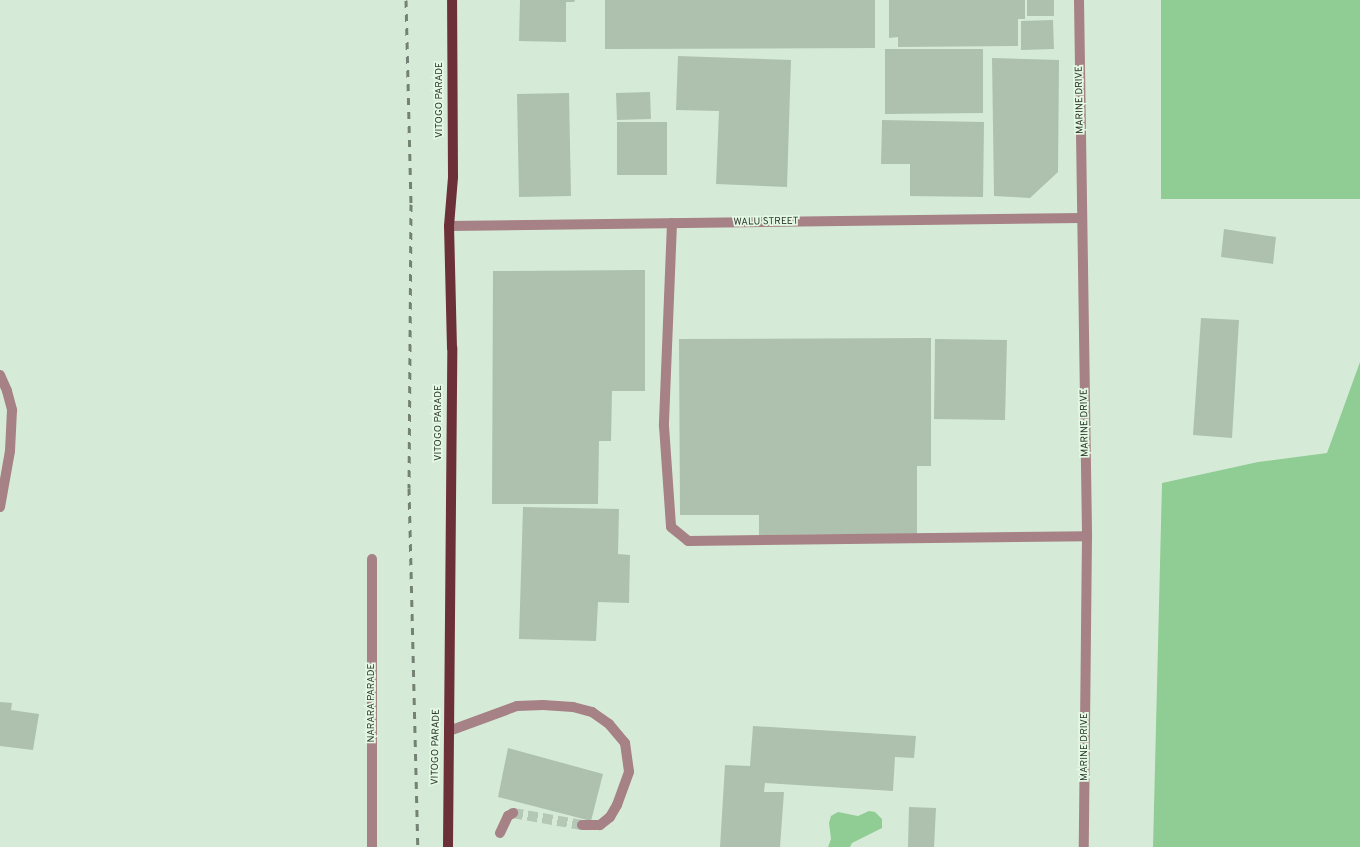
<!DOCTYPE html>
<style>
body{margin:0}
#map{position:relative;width:1360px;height:847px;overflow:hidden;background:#d6ebd7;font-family:Overpass,sans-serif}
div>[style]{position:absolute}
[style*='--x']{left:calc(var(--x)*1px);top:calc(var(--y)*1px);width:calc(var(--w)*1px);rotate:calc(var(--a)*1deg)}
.water>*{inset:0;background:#90cd94}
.pier>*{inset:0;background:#d6ebd7}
.building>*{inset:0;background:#adc1ae}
.minor-tunnel>*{height:10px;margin-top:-5px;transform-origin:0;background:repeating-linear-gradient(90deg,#b5c7b6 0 10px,transparent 0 15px)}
.minor>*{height:10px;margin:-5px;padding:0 5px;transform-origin:5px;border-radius:5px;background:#a68185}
.major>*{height:10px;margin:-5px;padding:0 5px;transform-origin:5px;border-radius:5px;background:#6c3039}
.rail>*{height:3px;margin-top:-1.5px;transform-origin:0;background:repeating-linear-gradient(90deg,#748174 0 7px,transparent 0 14px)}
span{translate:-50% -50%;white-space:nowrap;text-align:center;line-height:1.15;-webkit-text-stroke:3.5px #e3f9e4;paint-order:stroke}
.street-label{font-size:10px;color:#303830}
</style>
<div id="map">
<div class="water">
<div style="clip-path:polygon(1161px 0,1360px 0,1360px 199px,1161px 199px)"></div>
<div style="clip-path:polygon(1360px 362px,1360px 847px,1153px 847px,1162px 483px,1258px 462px,1327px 453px)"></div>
<div style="clip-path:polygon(869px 811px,875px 812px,882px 819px,882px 828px,852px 843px,850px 847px,828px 847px,831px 839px,829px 823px,831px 816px,838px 812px,858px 816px)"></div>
</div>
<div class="pier">
<div style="clip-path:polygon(1161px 199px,1360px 199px,1360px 201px,1161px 201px)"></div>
</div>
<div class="building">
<div style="clip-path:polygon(520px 0,575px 0,574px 2px,566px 2px,566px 42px,519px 41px)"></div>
<div style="clip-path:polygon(605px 0,875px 0,875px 48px,605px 49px)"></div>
<div style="clip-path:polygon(889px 0,1025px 0,1025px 19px,1018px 19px,1018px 46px,898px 47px,898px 37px,889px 38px)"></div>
<div style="clip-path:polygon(1027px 0,1054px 0,1054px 16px,1027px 16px)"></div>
<div style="clip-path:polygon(1053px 20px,1054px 49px,1021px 50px,1021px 21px)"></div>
<div style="clip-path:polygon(885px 49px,983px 49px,983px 113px,885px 114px)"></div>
<div style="clip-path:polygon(678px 56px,791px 60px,787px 187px,716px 184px,719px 111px,676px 110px)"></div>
<div style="clip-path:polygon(992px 58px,1059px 60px,1058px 172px,1030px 198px,994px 196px)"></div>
<div style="clip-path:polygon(650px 92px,651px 119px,617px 120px,616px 93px)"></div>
<div style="clip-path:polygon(569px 93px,571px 196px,519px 197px,517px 94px)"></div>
<div style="clip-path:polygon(882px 120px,984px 122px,983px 197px,910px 196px,910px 164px,881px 164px)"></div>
<div style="clip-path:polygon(617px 122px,667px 122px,667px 175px,617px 175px)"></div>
<div style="clip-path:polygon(1224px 229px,1276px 237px,1273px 264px,1221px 257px)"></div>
<div style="clip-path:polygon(645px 270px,645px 391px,612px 391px,611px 441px,599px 441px,598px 504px,492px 504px,493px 271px)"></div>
<div style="clip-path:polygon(1201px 318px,1239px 320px,1232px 438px,1193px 435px)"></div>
<div style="clip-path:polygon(931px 338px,931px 466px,917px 466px,917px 534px,759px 535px,759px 515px,680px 515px,679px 339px)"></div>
<div style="clip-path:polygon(935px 339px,1007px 340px,1005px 420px,934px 419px)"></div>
<div style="clip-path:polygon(523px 507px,619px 509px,618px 554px,630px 555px,629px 603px,598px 602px,596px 641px,519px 639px)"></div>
<div style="clip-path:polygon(0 702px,12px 703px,11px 710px,39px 714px,33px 750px,0 746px)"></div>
<div style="clip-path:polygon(753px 726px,916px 736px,914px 758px,895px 757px,893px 791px,765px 783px,764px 792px,784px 792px,780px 847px,720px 847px,725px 765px,750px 766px)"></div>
<div style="clip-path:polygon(508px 748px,603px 774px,591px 821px,498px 797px)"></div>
<div style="clip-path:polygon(909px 807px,936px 808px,934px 847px,908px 847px)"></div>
</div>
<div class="minor-tunnel">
<div style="--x:513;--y:813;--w:70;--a:9.9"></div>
</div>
<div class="minor">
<div style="--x:1079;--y:0;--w:536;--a:89.14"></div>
<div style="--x:1087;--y:536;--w:311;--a:90.6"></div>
<div style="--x:672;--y:223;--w:203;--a:92.3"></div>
<div style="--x:664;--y:426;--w:101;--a:86"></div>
<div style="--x:671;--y:527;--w:22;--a:39"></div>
<div style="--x:688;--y:541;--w:399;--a:-0.7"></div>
<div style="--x:449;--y:226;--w:633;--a:-0.72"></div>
<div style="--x:0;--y:375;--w:17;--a:66"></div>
<div style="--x:7;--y:391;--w:20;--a:75"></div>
<div style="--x:12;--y:410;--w:41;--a:92.8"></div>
<div style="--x:10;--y:451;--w:57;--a:100.1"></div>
<div style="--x:372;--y:559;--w:288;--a:90"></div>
<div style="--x:449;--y:731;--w:72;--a:-20.2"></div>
<div style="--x:517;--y:706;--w:26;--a:-2"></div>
<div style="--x:543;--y:705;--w:30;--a:4"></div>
<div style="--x:573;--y:707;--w:20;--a:15"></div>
<div style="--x:592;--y:712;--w:21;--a:35"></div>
<div style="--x:609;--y:724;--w:25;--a:50"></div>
<div style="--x:625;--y:743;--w:29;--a:82"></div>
<div style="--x:629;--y:772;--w:35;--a:110"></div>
<div style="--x:617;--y:805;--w:14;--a:120"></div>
<div style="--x:610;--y:817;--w:13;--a:141"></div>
<div style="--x:600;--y:825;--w:18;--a:180"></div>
<div style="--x:500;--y:833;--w:19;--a:-65"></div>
<div style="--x:508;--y:816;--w:6;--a:-31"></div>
</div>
<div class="major">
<div style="--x:448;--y:847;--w:499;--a:-89.5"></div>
<div style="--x:452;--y:348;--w:122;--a:-91.4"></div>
<div style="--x:449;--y:226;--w:49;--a:-85.3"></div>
<div style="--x:453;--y:177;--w:177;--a:-90.3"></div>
</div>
<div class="rail">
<div style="--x:406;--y:0;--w:204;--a:88.6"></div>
<div style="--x:411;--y:204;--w:284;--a:90.4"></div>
<div style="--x:409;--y:488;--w:359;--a:88.6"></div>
</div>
<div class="street-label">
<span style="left:440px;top:100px;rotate:-90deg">VITOGO PARADE</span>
<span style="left:1080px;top:100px;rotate:-91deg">MARINE DRIVE</span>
<span style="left:766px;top:222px;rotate:-1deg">WALU STREET</span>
<span style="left:439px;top:423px;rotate:-90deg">VITOGO PARADE</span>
<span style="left:1085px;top:423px;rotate:-91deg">MARINE DRIVE</span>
<span style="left:372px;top:703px;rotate:-90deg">NARARA PARADE</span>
<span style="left:436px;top:747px;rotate:-89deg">VITOGO PARADE</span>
<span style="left:1085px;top:747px;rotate:-90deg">MARINE DRIVE</span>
</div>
</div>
